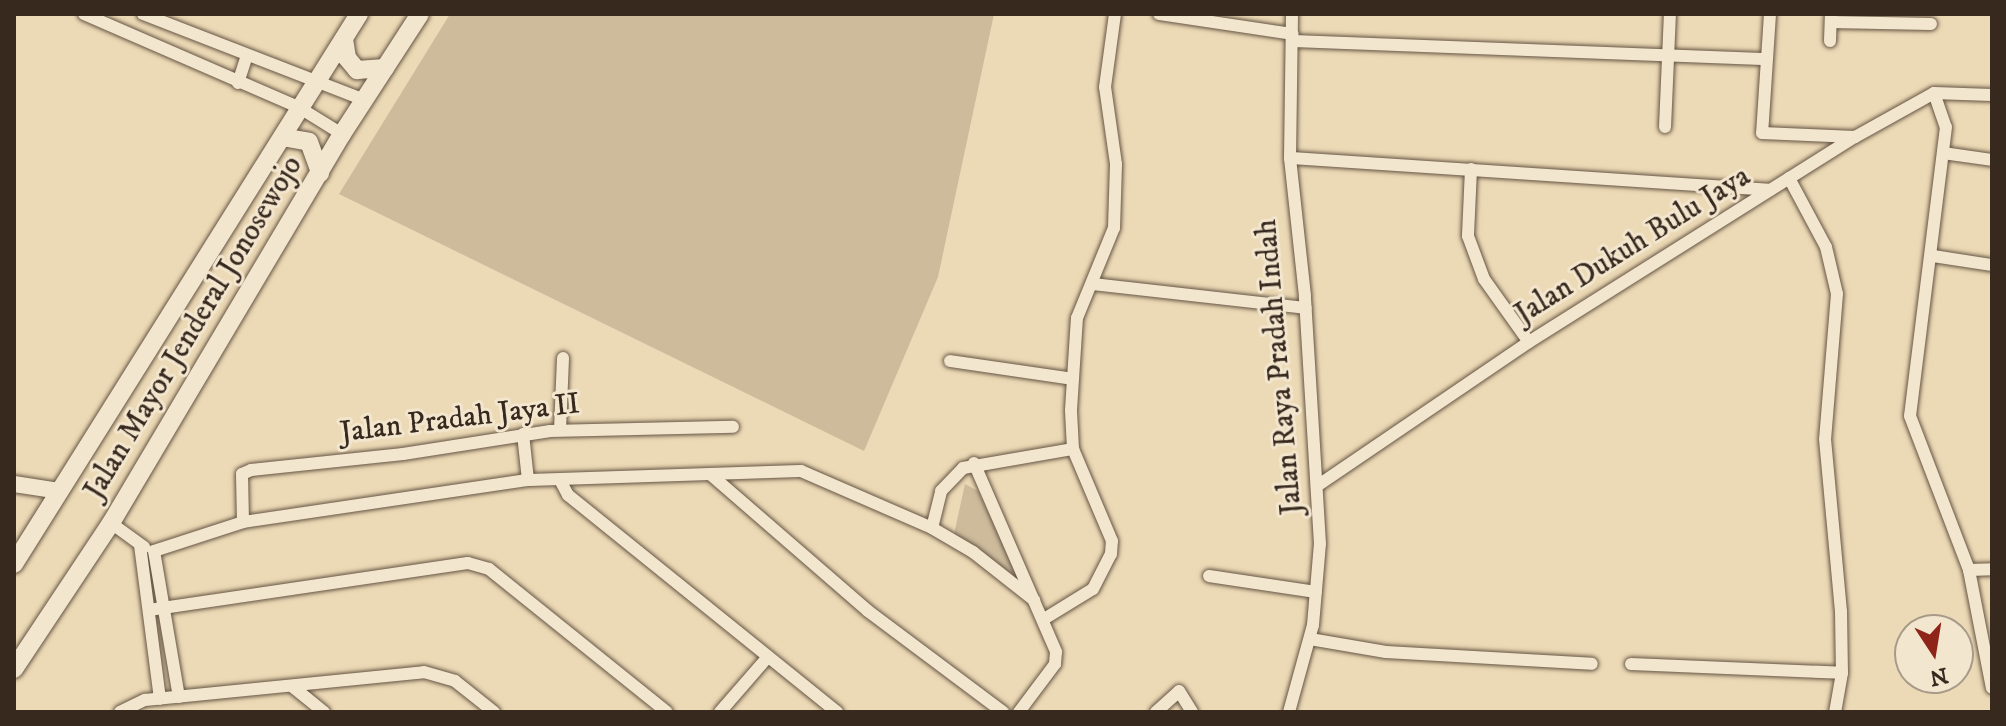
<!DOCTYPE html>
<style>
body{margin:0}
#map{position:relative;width:2006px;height:726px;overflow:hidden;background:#ecd9b5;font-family:"IM FELL DW Pica",serif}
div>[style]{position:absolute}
.green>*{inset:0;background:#cdbb9c}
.roads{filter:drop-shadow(0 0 2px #655544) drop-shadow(0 0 2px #655544)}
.minor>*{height:12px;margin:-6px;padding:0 6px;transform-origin:6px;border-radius:6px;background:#f3e6cf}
.tertiary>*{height:16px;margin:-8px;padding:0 8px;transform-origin:8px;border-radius:8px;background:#f3e6cf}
.secondary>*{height:18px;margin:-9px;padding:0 9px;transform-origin:9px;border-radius:9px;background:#f3e6cf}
span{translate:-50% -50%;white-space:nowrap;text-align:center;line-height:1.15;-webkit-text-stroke:6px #f3e6cf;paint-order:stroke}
.street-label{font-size:30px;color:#38291f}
.frame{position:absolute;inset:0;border:16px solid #38291f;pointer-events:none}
.north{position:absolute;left:1894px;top:614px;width:80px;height:80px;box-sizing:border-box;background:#f3e6cf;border:2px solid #a89a89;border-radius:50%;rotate:168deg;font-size:22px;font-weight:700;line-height:32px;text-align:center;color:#38291f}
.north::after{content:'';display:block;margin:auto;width:28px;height:36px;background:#8f2418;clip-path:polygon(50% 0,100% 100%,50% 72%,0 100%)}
</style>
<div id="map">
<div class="green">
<i style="clip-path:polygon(450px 14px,994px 14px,938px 277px,864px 451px,339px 194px)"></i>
<i style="clip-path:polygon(965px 484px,978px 491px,1019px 579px,954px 534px)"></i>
</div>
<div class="roads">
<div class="minor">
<i style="left:84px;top:14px;width:236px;rotate:23.5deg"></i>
<i style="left:300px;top:108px;width:49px;rotate:31.8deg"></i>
<i style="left:143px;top:14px;width:238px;rotate:21.2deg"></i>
<i style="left:1159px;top:14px;width:135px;rotate:8.5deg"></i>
<i style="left:1770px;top:14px;width:119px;rotate:93.8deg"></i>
<i style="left:1762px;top:133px;width:93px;rotate:2.5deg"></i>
<i style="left:1831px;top:22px;width:100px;rotate:1.1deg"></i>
<i style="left:1293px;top:41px;width:470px;rotate:2.2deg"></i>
<i style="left:1830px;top:41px;width:25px;rotate:-88deg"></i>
<i style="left:238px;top:83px;width:29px;rotate:-72deg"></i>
<i style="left:1934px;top:93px;width:36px;rotate:71deg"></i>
<i style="left:1946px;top:127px;width:291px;rotate:97.1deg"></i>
<i style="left:1910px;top:416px;width:165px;rotate:69deg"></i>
<i style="left:1969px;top:570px;width:120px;rotate:79deg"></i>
<i style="left:1665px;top:127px;width:113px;rotate:-87.5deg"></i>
<i style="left:1943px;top:153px;width:49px;rotate:8.1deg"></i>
<i style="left:1290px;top:158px;width:481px;rotate:3.8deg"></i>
<i style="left:1471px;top:169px;width:67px;rotate:92.6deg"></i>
<i style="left:1468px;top:236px;width:46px;rotate:69.6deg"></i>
<i style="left:1484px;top:279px;width:77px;rotate:54.5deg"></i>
<i style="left:1789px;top:178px;width:78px;rotate:61.8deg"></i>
<i style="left:1826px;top:247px;width:48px;rotate:76.8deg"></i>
<i style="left:1837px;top:294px;width:145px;rotate:94.7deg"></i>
<i style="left:1825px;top:439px;width:173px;rotate:84.7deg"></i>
<i style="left:1841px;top:611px;width:62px;rotate:89.1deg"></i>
<i style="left:1842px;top:673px;width:40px;rotate:100deg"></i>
<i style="left:1933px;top:256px;width:60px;rotate:8.7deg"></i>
<i style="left:1092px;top:284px;width:215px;rotate:6.4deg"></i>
<i style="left:950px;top:361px;width:124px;rotate:8.3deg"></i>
<i style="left:560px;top:430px;width:72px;rotate:-87.6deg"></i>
<i style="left:523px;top:434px;width:46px;rotate:83.8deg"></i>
<i style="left:974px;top:463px;width:206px;rotate:66.5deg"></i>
<i style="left:1056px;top:652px;width:12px;rotate:95deg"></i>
<i style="left:1055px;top:664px;width:60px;rotate:126.9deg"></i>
<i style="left:710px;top:474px;width:209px;rotate:40.9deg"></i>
<i style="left:868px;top:611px;width:169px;rotate:36.8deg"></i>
<i style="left:560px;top:480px;width:17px;rotate:62deg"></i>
<i style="left:568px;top:495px;width:346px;rotate:38.9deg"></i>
<i style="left:1317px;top:486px;width:256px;rotate:-34.2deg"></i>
<i style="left:1529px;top:342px;width:385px;rotate:-32.2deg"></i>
<i style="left:1855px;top:137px;width:90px;rotate:-29.1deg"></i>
<i style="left:1934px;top:93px;width:58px;rotate:2deg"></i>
<i style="left:243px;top:522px;width:48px;rotate:-91.2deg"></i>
<i style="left:242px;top:474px;width:10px;rotate:-24deg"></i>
<i style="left:251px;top:470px;width:153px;rotate:-6deg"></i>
<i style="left:403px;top:454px;width:149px;rotate:-8.9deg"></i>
<i style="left:550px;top:431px;width:183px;rotate:-1.3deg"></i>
<i style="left:111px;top:523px;width:41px;rotate:36deg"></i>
<i style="left:932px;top:528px;width:38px;rotate:-76deg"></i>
<i style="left:941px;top:491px;width:32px;rotate:-46deg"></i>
<i style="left:963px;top:468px;width:112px;rotate:-9.8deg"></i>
<i style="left:140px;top:545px;width:155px;rotate:82.6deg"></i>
<i style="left:154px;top:551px;width:94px;rotate:-18deg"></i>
<i style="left:243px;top:522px;width:288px;rotate:-8.4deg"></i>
<i style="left:528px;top:480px;width:273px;rotate:-1.9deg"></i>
<i style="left:801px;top:471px;width:143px;rotate:23.5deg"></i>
<i style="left:932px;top:528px;width:48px;rotate:30.3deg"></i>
<i style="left:973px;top:552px;width:78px;rotate:38.2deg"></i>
<i style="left:154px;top:551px;width:148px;rotate:80.3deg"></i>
<i style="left:1969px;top:570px;width:23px;rotate:-2deg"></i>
<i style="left:1209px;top:576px;width:108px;rotate:8.5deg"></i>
<i style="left:149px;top:610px;width:322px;rotate:-8.4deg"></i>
<i style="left:468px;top:563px;width:22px;rotate:16deg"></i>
<i style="left:489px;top:569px;width:228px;rotate:38.8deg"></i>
<i style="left:1044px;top:619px;width:57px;rotate:-31.5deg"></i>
<i style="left:1093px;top:589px;width:39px;rotate:-63deg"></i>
<i style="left:1111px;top:554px;width:13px;rotate:-86deg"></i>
<i style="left:1112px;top:541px;width:100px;rotate:-113deg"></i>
<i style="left:1073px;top:449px;width:39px;rotate:-93deg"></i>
<i style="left:1071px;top:410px;width:92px;rotate:-86.3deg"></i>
<i style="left:1077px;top:318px;width:97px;rotate:-67.7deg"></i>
<i style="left:1114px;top:228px;width:64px;rotate:-88.2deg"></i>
<i style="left:1116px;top:164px;width:78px;rotate:-98.1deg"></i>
<i style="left:1105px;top:87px;width:74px;rotate:-82.2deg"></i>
<i style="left:1310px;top:639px;width:77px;rotate:9.7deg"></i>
<i style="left:1386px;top:652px;width:206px;rotate:3.3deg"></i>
<i style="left:1631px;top:664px;width:211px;rotate:2.4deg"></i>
<i style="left:293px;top:687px;width:40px;rotate:39deg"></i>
<i style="left:120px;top:712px;width:28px;rotate:-26deg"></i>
<i style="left:145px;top:700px;width:280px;rotate:-5.7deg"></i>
<i style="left:424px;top:672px;width:32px;rotate:16deg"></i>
<i style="left:455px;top:681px;width:50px;rotate:38.5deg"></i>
<i style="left:720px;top:712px;width:72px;rotate:-49deg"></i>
<i style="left:1156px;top:712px;width:31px;rotate:-42deg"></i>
<i style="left:1179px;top:691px;width:25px;rotate:58deg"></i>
<i style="left:1289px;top:712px;width:90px;rotate:-74.6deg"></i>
<i style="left:1313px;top:625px;width:81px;rotate:-85.1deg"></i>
<i style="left:1320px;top:544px;width:248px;rotate:-93.5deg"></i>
<i style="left:1305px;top:296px;width:139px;rotate:-96.2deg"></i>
<i style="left:1290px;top:158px;width:144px;rotate:-89.2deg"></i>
</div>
<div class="tertiary">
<i style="left:14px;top:484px;width:47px;rotate:8.7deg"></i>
</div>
<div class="secondary">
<i style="left:344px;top:39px;width:19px;rotate:81deg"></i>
<i style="left:347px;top:58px;width:16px;rotate:50deg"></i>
<i style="left:357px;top:70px;width:28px;rotate:-4deg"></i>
<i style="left:282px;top:137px;width:27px;rotate:10deg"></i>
<i style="left:309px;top:142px;width:33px;rotate:70deg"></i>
<i style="left:14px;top:564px;width:649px;rotate:-57.9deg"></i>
<i style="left:14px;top:669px;width:175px;rotate:-56.4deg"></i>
<i style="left:111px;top:523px;width:452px;rotate:-59.3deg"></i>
<i style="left:342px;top:134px;width:143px;rotate:-57deg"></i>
</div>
</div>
<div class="street-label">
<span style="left:1633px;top:246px;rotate:-32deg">Jalan Dukuh Bulu Jaya</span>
<span style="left:194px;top:328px;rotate:-59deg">Jalan Mayor Jenderal Jonosewojo</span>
<span style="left:1280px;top:367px;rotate:-95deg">Jalan Raya Pradah Indah</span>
<span style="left:460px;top:419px;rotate:-7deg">Jalan Pradah Jaya II</span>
</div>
<div class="frame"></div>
<div class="north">N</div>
</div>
